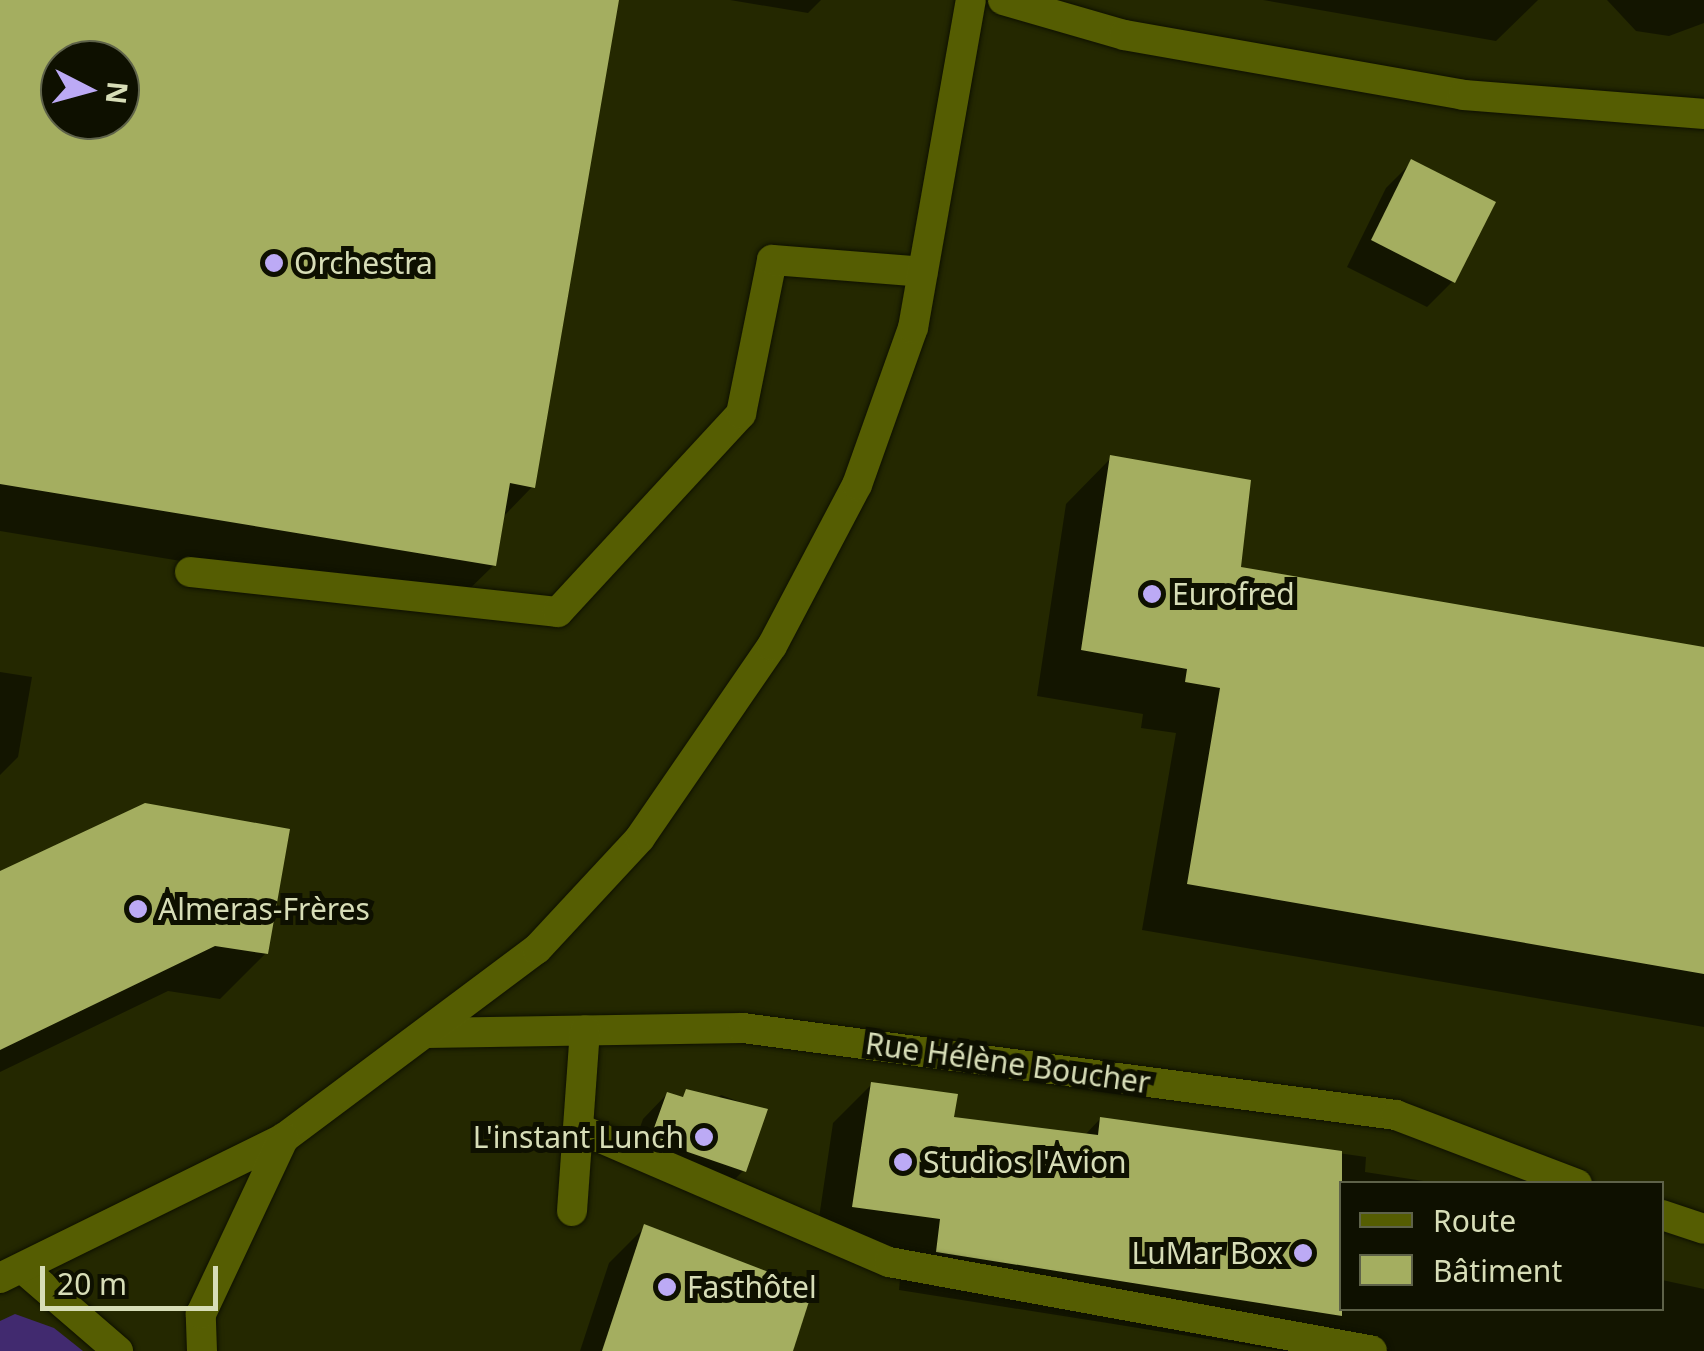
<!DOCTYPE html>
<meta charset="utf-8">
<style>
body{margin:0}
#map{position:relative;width:1704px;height:1351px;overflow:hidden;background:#242800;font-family:"Noto Sans",sans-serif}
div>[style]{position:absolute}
.green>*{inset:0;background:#412a6f}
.shadow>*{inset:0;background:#0007}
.building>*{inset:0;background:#a4ae60}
.roads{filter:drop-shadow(0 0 2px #0e1000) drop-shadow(0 0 2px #0e1000)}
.minor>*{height:30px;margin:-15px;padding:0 15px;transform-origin:15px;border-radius:15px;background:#555d02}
.dots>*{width:28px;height:28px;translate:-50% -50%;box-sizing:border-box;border:5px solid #0e1000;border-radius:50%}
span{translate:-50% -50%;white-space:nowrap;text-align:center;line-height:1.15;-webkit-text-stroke:10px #0e1000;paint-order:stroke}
.poi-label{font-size:30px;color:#d7ddb7}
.left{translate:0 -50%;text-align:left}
.right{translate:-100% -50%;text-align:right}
.street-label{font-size:30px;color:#d7ddb7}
.legend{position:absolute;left:1339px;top:1181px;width:325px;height:130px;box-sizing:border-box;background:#0e1000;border:2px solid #5e6249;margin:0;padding:12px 18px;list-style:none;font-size:30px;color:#d7ddb7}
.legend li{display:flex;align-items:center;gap:20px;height:50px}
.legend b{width:50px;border:2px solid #5e6249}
.north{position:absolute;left:40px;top:40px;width:100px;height:100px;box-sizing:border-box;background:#0e1000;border:2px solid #5e6249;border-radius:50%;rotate:96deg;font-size:28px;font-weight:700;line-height:40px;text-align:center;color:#d7ddb7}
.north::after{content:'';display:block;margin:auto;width:35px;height:45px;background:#bcaaf5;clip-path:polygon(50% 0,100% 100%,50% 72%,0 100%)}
.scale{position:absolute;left:40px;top:1266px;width:178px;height:45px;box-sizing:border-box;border:5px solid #d7ddb7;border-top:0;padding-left:12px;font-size:30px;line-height:35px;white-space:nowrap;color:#d7ddb7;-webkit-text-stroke:8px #0e1000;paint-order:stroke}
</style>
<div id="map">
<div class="green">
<i style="clip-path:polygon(15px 1314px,54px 1328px,83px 1351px,0 1351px,0 1321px)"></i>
</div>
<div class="shadow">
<i style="clip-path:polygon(evenodd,0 0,617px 0,533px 486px,502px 518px,494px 565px,452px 606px,0 531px,0 0,60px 60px,120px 60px,120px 120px,60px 120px,60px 60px)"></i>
<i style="clip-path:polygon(730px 0,821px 0,808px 13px)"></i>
<i style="clip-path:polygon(1263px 0,1538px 0,1496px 41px)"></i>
<i style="clip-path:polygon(1607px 0,1704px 0,1704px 23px,1669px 36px,1636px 31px)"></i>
<i style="clip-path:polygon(1412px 162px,1453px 281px,1427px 307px,1347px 267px,1386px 188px)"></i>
<i style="clip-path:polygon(1111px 458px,1238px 570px,1704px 650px,1704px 1027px,1142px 930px,1176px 733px,1141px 728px,1143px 714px,1037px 696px,1066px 504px)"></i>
<i style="clip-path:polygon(0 672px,32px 677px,18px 757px,0 775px)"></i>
<i style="clip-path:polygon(0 875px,266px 953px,220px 999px,168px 991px,0 1072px)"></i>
<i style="clip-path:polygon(871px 1085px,951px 1120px,1084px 1136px,1100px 1119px,1366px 1157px,1365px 1172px,1443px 1184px,1342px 1184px,1342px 1308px,1662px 1308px,1662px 1280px,1704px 1289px,1704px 1351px,1283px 1351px,899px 1290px,902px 1258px,815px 1245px,833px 1123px)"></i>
<i style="clip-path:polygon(667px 1094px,714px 1102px,721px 1095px,765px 1111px,744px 1170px,719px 1195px,627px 1164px,643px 1119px)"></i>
<i style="clip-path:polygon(645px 1227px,790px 1351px,580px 1351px,609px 1263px)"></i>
</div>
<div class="building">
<i style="clip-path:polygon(evenodd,0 0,619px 0,535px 488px,510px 483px,496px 566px,0 484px,0 0,60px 60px,120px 60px,120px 120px,60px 120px,60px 60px)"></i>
<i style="clip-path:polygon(1411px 159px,1496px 202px,1455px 283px,1371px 240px)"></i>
<i style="clip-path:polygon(1110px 455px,1251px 480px,1241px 567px,1704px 647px,1704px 974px,1187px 884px,1220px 688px,1185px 682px,1187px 669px,1081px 650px)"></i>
<i style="clip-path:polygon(145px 803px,290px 829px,268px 954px,215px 946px,0 1050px,0 871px)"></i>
<i style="clip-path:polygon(871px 1082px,958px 1094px,954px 1117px,1098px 1135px,1100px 1117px,1342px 1151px,1342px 1316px,936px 1252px,940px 1219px,852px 1207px)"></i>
<i style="clip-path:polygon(686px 1089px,768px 1109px,746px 1172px,650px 1139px,667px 1092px,683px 1097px)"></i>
<i style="clip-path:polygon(644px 1224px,813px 1289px,793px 1351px,602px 1351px)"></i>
</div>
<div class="roads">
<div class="minor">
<i style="left:1003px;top:0;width:126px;rotate:16.1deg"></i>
<i style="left:1124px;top:35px;width:344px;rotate:10deg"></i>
<i style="left:1463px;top:95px;width:242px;rotate:4.5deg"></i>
<i style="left:190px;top:572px;width:370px;rotate:6.2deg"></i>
<i style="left:558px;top:612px;width:270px;rotate:-47.3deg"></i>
<i style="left:741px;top:414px;width:157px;rotate:-78.6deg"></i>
<i style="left:772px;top:260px;width:151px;rotate:4.5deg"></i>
<i style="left:426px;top:1033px;width:317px;rotate:-0.9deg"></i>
<i style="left:743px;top:1028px;width:659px;rotate:7.59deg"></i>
<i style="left:1396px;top:1115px;width:194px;rotate:20.9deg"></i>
<i style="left:582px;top:1130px;width:334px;rotate:23.3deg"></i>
<i style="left:889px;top:1262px;width:491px;rotate:10.4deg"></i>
<i style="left:572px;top:1211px;width:181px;rotate:-85.9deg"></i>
<i style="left:1662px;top:1215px;width:44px;rotate:18.4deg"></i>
<i style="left:22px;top:1268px;width:127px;rotate:40.8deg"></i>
<i style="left:0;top:1278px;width:317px;rotate:-26.2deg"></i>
<i style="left:284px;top:1138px;width:316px;rotate:-36.8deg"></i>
<i style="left:537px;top:949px;width:151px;rotate:-47.1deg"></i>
<i style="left:640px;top:838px;width:233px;rotate:-55.5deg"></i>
<i style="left:772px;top:646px;width:182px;rotate:-62.2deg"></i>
<i style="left:857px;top:485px;width:167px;rotate:-70.4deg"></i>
<i style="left:913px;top:328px;width:333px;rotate:-80deg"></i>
<i style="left:202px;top:1351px;width:37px;rotate:-92deg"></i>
<i style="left:201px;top:1314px;width:195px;rotate:-64.8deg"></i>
</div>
</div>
<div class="dots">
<i style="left:274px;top:263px;background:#bcaaf5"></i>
<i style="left:1152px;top:594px;background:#bcaaf5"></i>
<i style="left:138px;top:909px;background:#bcaaf5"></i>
<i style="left:704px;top:1137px;background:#bcaaf5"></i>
<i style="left:903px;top:1162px;background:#bcaaf5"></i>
<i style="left:1303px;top:1253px;background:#bcaaf5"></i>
<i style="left:667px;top:1287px;background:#bcaaf5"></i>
</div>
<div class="poi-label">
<span class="left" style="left:294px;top:263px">Orchestra</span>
<span class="left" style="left:1172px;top:594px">Eurofred</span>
<span class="left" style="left:158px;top:909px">Almeras-Frères</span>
<span class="right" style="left:684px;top:1137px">L'instant Lunch</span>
<span class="left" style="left:923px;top:1162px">Studios l'Avion</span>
<span class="right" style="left:1283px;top:1253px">LuMar Box</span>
<span class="left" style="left:687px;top:1287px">Fasthôtel</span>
</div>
<div class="street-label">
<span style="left:1008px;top:1063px;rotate:8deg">Rue Hélène Boucher</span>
</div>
<ul class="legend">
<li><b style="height:12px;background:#555d02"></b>Route</li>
<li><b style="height:28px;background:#a4ae60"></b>Bâtiment</li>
</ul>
<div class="north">N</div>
<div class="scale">20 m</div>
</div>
